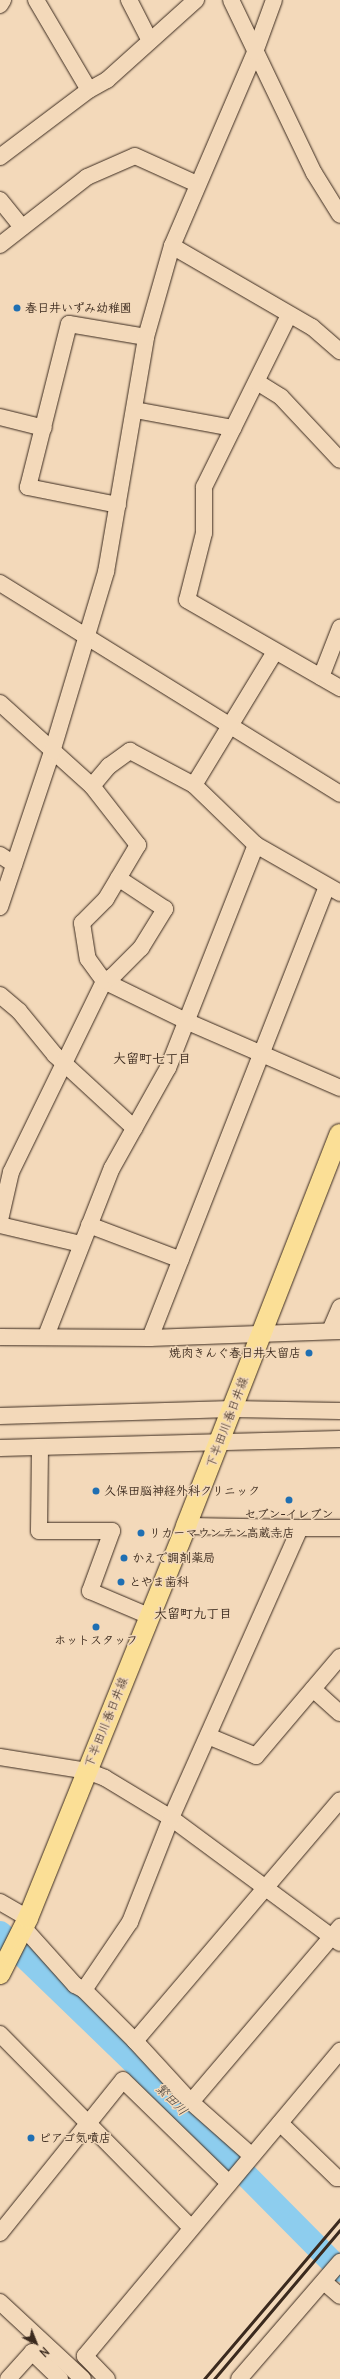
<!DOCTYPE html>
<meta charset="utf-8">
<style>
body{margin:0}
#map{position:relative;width:340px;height:2379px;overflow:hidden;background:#f3d9ba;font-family:Delius,"Klee One",sans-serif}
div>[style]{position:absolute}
.river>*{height:24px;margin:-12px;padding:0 12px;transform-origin:12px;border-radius:12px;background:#8dcdee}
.roads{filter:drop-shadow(0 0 1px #3b2a1e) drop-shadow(0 0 1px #3b2a1e)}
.minor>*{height:16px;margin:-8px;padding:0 8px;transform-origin:8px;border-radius:8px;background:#f3d9ba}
.major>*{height:20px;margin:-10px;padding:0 10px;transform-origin:10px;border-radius:10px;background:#fbdf96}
.rail>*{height:3px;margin:-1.5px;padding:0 1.5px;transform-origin:1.5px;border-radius:1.5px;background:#3b2a1e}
.dots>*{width:11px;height:11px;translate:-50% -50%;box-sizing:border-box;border:2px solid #f3d9ba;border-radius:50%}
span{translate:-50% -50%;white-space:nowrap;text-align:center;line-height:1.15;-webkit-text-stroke:3px #f3d9ba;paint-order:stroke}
.poi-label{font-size:12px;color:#3b2a1e;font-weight:700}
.left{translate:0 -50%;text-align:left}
.right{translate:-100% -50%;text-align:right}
.street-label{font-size:12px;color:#3b2a1e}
.neighbourhood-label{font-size:13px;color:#3b2a1e;font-weight:700}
.water-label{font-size:13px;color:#47423d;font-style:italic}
.north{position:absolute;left:16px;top:2323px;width:40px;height:40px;-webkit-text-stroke:3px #f3d9ba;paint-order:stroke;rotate:137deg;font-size:11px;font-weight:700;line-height:16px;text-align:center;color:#3b2a1e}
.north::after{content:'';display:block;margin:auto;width:14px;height:18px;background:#3b2a1e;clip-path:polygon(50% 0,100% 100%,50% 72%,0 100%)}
</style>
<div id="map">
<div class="river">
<i style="left:0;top:1933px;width:194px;rotate:44deg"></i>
<i style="left:140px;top:2068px;width:284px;rotate:45.3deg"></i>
</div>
<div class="roads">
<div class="minor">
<i style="left:36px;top:0;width:104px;rotate:59.5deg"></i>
<i style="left:129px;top:0;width:46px;rotate:62.9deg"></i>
<i style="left:231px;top:0;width:192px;rotate:64.4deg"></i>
<i style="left:314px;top:173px;width:49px;rotate:58.2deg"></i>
<i style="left:0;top:5px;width:6px;rotate:-59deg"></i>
<i style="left:0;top:157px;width:111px;rotate:-37deg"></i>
<i style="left:89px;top:90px;width:21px;rotate:-29deg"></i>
<i style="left:107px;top:80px;width:120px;rotate:-42deg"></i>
<i style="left:0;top:200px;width:35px;rotate:51deg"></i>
<i style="left:0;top:245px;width:110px;rotate:-38deg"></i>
<i style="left:87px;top:177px;width:52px;rotate:-23.6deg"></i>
<i style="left:135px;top:156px;width:68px;rotate:24.3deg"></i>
<i style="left:172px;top:246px;width:162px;rotate:30.1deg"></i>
<i style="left:312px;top:327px;width:37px;rotate:41deg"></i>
<i style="left:289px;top:315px;width:192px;rotate:116.3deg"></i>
<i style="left:204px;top:487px;width:46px;rotate:90deg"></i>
<i style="left:204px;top:533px;width:69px;rotate:104.2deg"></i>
<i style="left:187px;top:600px;width:177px;rotate:29.9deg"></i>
<i style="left:257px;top:382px;width:28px;rotate:32deg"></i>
<i style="left:281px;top:397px;width:86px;rotate:46.9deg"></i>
<i style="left:135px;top:410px;width:100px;rotate:10.4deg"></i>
<i style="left:0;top:417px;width:45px;rotate:14deg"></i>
<i style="left:118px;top:505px;width:92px;rotate:-168.7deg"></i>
<i style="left:28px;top:487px;width:168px;rotate:-75.9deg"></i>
<i style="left:69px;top:324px;width:78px;rotate:9.6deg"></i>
<i style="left:0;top:583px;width:400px;rotate:31.8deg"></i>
<i style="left:321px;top:677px;width:53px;rotate:-68.8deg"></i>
<i style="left:0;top:703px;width:124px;rotate:42.1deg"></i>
<i style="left:92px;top:786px;width:75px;rotate:52.1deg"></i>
<i style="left:138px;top:845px;width:63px;rotate:120.7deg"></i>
<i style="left:106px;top:899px;width:34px;rotate:135deg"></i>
<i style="left:82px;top:923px;width:36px;rotate:81deg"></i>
<i style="left:88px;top:959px;width:27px;rotate:54deg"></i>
<i style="left:104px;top:981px;width:91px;rotate:26deg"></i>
<i style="left:186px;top:1021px;width:168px;rotate:23.5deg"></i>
<i style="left:194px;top:785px;width:156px;rotate:-58.7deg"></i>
<i style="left:92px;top:786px;width:26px;rotate:-50deg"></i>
<i style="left:109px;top:766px;width:26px;rotate:-36deg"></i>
<i style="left:130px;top:751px;width:72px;rotate:28deg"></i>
<i style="left:194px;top:785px;width:86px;rotate:44.1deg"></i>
<i style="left:256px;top:845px;width:97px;rotate:29.7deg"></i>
<i style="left:0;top:855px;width:17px;rotate:33deg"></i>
<i style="left:0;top:907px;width:163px;rotate:-71.5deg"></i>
<i style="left:52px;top:752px;width:188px;rotate:-73.3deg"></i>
<i style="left:106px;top:572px;width:238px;rotate:-80.3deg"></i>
<i style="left:146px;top:337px;width:95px;rotate:-74.1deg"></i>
<i style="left:172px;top:246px;width:211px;rotate:-66.8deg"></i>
<i style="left:255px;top:52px;width:55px;rotate:-69.9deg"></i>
<i style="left:0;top:995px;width:25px;rotate:40deg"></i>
<i style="left:19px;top:1011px;width:57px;rotate:50.7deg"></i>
<i style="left:55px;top:1055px;width:108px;rotate:42.7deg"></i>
<i style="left:0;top:1220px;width:49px;rotate:-77.1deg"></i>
<i style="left:11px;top:1172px;width:212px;rotate:-64deg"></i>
<i style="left:104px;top:981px;width:10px;rotate:-29deg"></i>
<i style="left:113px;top:976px;width:40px;rotate:-45deg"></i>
<i style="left:141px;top:948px;width:46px;rotate:-58.4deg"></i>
<i style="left:165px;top:909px;width:56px;rotate:-146.6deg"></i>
<i style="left:0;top:1225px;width:83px;rotate:13.2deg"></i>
<i style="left:89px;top:1225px;width:98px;rotate:20.8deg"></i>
<i style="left:330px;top:1331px;width:26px;rotate:-67deg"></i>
<i style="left:46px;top:1336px;width:180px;rotate:-68.6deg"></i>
<i style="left:112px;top:1168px;width:115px;rotate:-60.8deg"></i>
<i style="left:168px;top:1068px;width:240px;rotate:-68.5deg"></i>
<i style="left:0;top:1337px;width:150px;rotate:0.4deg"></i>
<i style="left:150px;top:1338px;width:190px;rotate:-2.1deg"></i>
<i style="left:150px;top:1338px;width:485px;rotate:-68.6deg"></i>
<i style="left:0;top:1416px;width:232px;rotate:-1.7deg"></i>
<i style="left:232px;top:1409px;width:108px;rotate:1.1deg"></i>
<i style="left:0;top:1448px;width:340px;rotate:-1.5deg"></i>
<i style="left:40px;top:1448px;width:83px;rotate:90.7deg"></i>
<i style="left:39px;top:1531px;width:73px"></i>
<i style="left:112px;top:1531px;width:64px;rotate:110.1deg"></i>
<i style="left:90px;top:1591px;width:64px;rotate:23deg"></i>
<i style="left:186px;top:1526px;width:114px;rotate:1deg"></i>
<i style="left:313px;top:1689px;width:36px;rotate:42deg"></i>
<i style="left:208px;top:1736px;width:52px;rotate:22.6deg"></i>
<i style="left:256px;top:1756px;width:130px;rotate:-49.7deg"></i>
<i style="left:0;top:1757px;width:88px;rotate:9.1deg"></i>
<i style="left:87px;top:1771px;width:19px;rotate:21deg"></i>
<i style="left:105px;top:1778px;width:77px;rotate:31.2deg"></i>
<i style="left:171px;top:1818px;width:210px;rotate:36.5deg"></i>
<i style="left:0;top:1902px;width:32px;rotate:30deg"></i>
<i style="left:23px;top:1927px;width:78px;rotate:48.1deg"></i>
<i style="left:75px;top:1985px;width:10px;rotate:29deg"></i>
<i style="left:84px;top:1990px;width:72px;rotate:45deg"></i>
<i style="left:135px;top:2041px;width:83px;rotate:47.4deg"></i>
<i style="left:191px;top:2102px;width:81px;rotate:41.5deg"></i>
<i style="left:84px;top:1990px;width:82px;rotate:-55.9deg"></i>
<i style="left:130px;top:1922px;width:112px;rotate:-68.5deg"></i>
<i style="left:171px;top:1818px;width:317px;rotate:-66deg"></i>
<i style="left:300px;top:1528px;width:40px"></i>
<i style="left:0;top:2034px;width:272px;rotate:45.4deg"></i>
<i style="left:135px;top:2041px;width:316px;rotate:-49.6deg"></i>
<i style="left:191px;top:2102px;width:230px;rotate:-49.6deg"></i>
<i style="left:280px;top:2123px;width:79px;rotate:44deg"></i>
<i style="left:337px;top:2178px;width:3px"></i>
<i style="left:0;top:2233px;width:196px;rotate:-51.2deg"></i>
<i style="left:123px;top:2080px;width:148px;rotate:44.2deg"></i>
<i style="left:324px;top:2282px;width:21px;rotate:41deg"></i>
<i style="left:0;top:2302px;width:113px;rotate:42.9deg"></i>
<i style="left:8px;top:2379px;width:36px;rotate:-48deg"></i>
<i style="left:32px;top:2352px;width:39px;rotate:44deg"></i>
<i style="left:107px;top:2379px;width:32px;rotate:-134deg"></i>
<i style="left:85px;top:2356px;width:398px;rotate:-50.1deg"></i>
<i style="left:239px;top:2379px;width:155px;rotate:-49.2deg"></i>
</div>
<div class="major">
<i style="left:0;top:1974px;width:63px;rotate:-63.4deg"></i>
<i style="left:28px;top:1918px;width:423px;rotate:-68deg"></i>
<i style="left:186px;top:1526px;width:421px;rotate:-68.6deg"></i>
</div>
</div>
<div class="rail">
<i style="left:204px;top:2379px;width:210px;rotate:-49.6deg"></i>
<i style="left:214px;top:2379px;width:195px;rotate:-49.8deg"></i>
</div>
<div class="dots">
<i style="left:17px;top:308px;background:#1f6fb2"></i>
<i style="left:309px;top:1353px;background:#1f6fb2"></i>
<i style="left:96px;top:1491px;background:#1f6fb2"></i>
<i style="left:289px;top:1500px;background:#1f6fb2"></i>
<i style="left:141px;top:1533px;background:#1f6fb2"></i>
<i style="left:124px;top:1558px;background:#1f6fb2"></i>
<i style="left:121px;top:1582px;background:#1f6fb2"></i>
<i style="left:96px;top:1627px;background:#1f6fb2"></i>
<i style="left:31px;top:2138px;background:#1f6fb2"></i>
</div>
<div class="poi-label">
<span class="left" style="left:25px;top:308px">春日井いずみ幼稚園</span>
<span class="right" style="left:301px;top:1353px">焼肉きんぐ春日井大留店</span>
<span class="left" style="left:104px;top:1491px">久保田脳神経外科クリニック</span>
<span style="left:289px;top:1514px">セブン-イレブン</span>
<span class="left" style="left:149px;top:1533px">リカーマウンテン高蔵寺店</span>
<span class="left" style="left:132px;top:1558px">かえで調剤薬局</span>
<span class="left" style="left:129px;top:1582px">とやま歯科</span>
<span style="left:96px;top:1640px">ホットスタッフ</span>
<span class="left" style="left:39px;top:2138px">ピアゴ気噴店</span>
</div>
<div class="street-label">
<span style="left:227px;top:1422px;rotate:-69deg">下半田川春日井線</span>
<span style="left:106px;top:1722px;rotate:-68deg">下半田川春日井線</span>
</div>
<div class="neighbourhood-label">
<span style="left:152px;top:1059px">大留町七丁目</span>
<span style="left:193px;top:1614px">大留町九丁目</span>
</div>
<div class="water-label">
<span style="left:171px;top:2100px;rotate:45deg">繁田川</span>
</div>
<div class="north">N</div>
</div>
